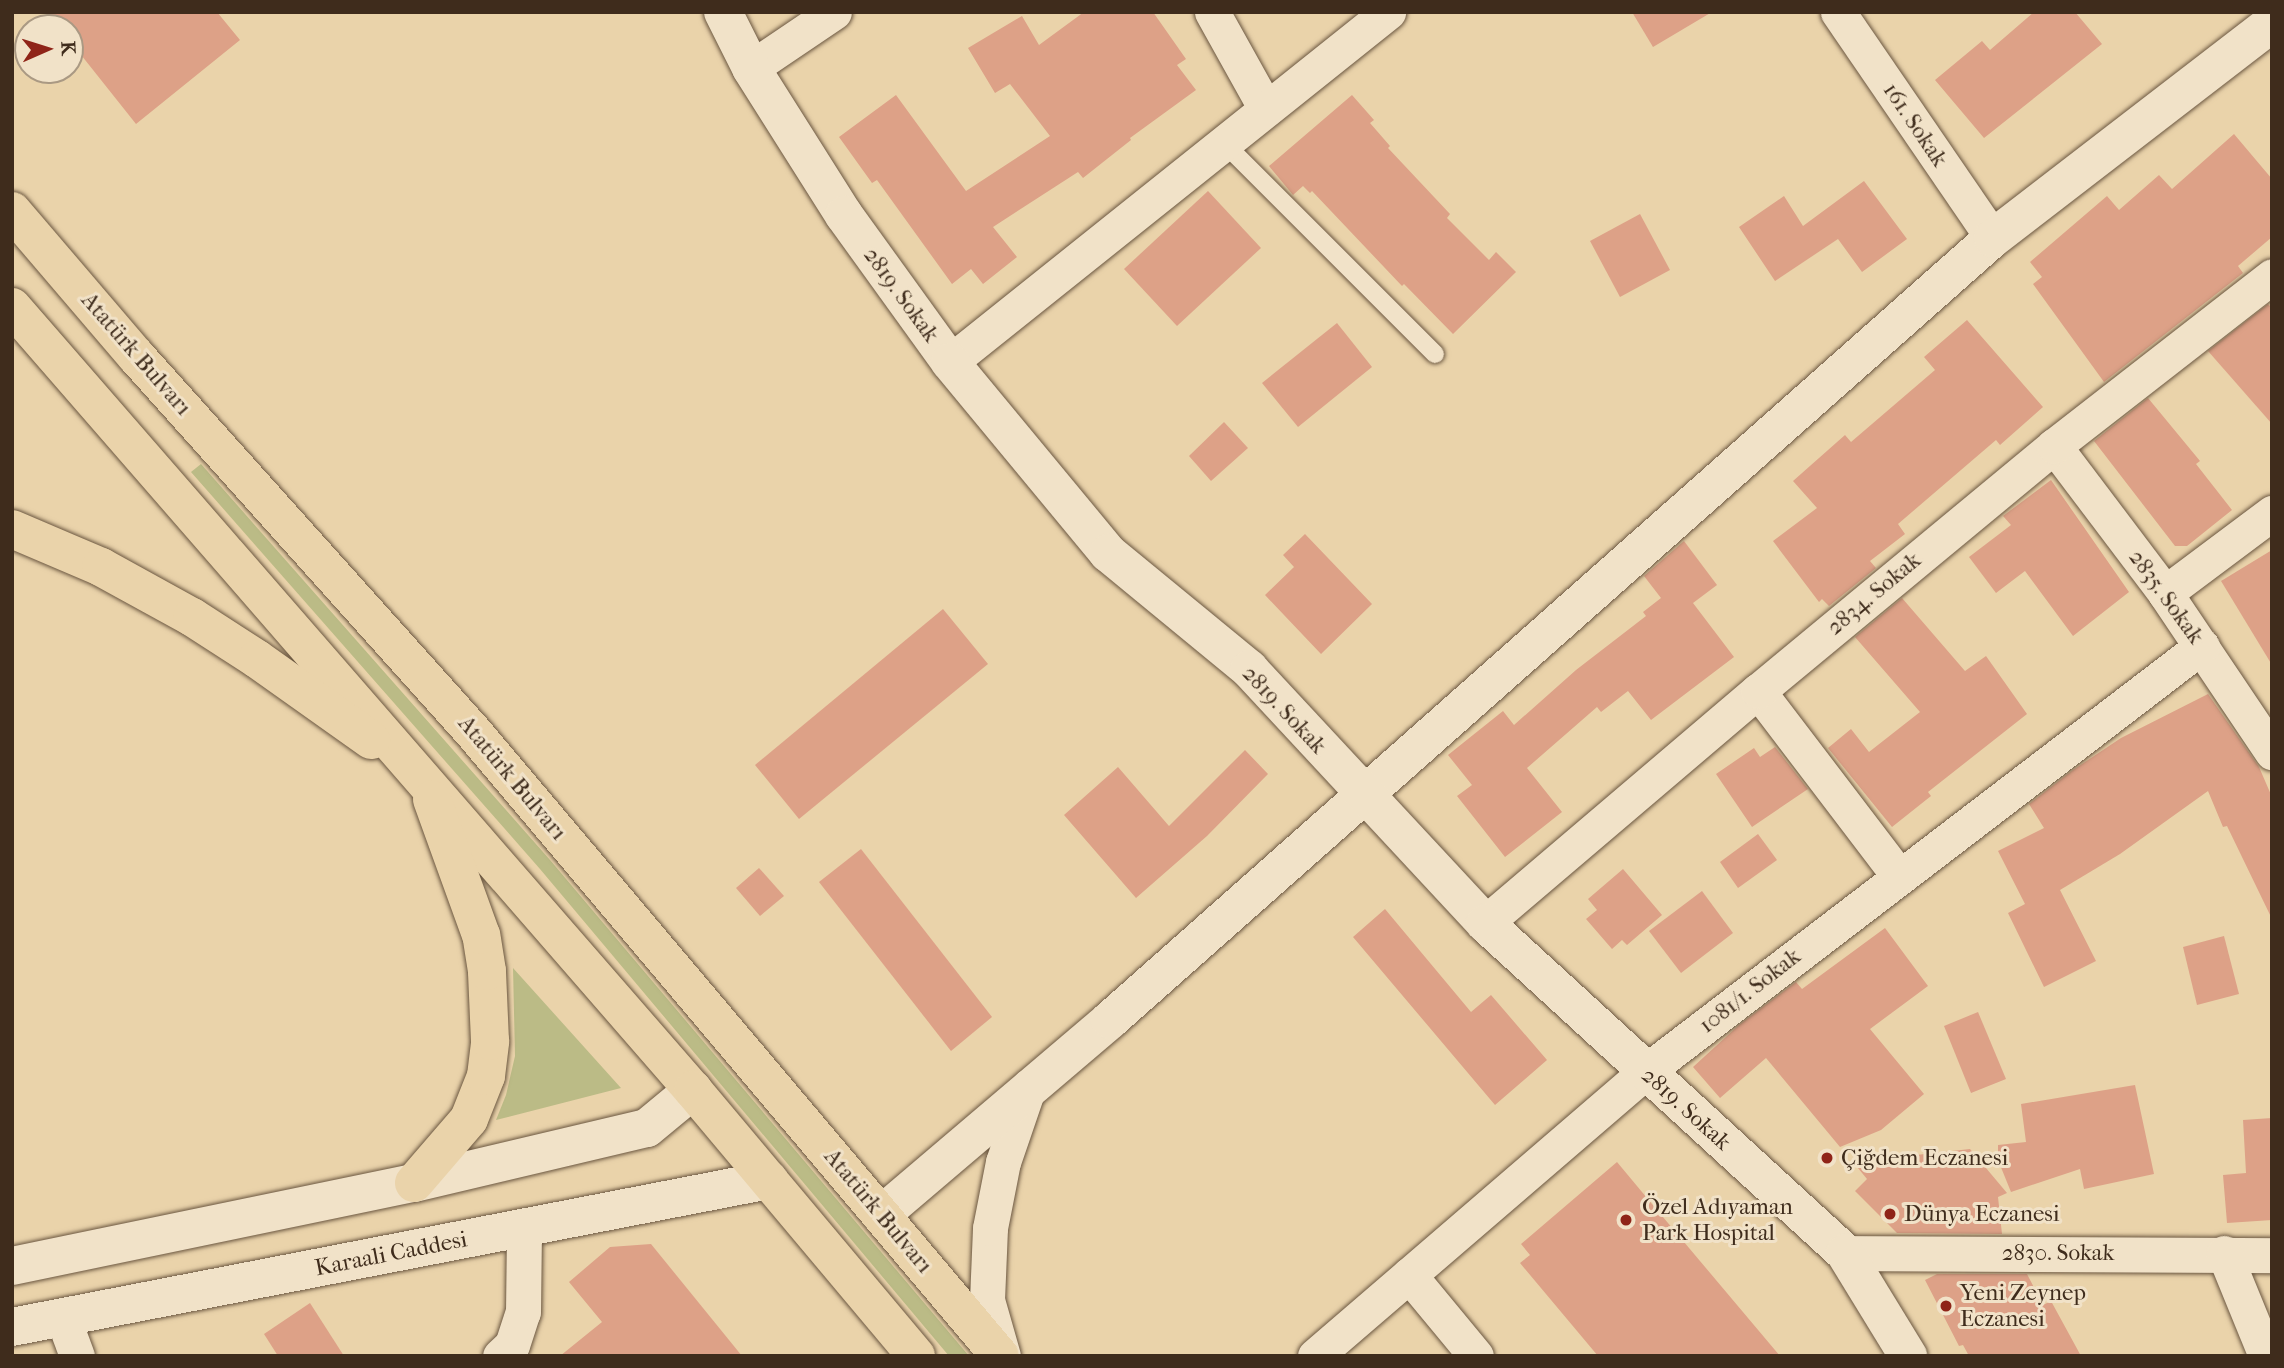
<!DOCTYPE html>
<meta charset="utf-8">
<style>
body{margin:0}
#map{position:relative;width:2284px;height:1368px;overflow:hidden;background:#ead3aa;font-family:"IM FELL French Canon",serif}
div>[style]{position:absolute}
.green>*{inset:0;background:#bbbb86}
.building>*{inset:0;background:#dda187}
.roads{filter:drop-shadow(0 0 2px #6a5640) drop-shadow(0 0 2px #6a5640)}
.service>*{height:18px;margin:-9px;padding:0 9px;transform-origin:9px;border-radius:9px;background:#f1e2c8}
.minor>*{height:35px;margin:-17.5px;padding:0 17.5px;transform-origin:17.5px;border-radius:17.5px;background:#f1e2c8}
.tertiary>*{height:38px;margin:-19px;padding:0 19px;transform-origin:19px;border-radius:19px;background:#f1e2c8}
.secondary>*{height:38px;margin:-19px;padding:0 19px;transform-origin:19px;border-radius:19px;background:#f1e2c8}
.trunk>*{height:38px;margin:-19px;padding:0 19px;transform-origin:19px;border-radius:19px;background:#ead3aa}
.dots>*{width:19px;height:19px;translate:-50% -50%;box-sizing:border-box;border:4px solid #f1e2c8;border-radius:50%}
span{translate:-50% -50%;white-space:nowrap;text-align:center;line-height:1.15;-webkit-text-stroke:6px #f1e2c8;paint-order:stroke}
.street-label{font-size:23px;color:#3f2c1c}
.poi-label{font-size:23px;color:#3f2c1c}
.left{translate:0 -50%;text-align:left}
.frame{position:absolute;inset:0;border:14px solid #3f2c1c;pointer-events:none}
.north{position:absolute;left:14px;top:14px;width:70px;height:70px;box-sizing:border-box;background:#f1e2c8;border:2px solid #aa9983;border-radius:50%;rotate:87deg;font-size:19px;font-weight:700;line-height:28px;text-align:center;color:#3f2c1c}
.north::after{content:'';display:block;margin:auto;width:24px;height:32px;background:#8f2418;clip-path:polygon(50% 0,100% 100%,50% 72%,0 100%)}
</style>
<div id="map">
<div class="green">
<i style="clip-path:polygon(201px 464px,550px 860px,969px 1356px,949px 1356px,540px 869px,191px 472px)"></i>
<i style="clip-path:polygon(513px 968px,621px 1088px,496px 1120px,506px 1095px,515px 1056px)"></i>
</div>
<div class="building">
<i style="clip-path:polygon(47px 12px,217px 12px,240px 40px,136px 124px,70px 41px,70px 28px,60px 28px)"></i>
<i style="clip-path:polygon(1084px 12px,1153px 12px,1186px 59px,1177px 65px,1196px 90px,1130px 138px,1131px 140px,1083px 178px,1078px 172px,993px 227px,1017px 257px,983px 284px,971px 269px,952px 284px,877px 180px,872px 183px,839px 137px,896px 95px,966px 191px,1050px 136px,1010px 84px,995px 93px,968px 48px,1022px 16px,1039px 45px)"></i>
<i style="clip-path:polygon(1632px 12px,1712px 12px,1653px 47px)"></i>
<i style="clip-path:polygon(2034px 12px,2075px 12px,2102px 44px,1984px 138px,1935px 80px,1982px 41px,1990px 50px)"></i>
<i style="clip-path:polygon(1352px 95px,1374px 120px,1370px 123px,1390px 146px,1388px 148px,1450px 214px,1447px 218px,1489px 260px,1496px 252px,1516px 272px,1453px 334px,1404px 284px,1402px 286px,1312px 191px,1310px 193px,1303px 186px,1293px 195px,1269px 166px)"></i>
<i style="clip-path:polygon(2234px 134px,2272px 179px,2272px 237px,2238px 266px,2243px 273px,2104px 382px,2033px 284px,2042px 277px,2030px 262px,2107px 196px,2119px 210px,2159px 175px,2172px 189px)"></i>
<i style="clip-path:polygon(1864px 181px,1907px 239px,1862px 272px,1838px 239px,1775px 281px,1739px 227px,1784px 196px,1803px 226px)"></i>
<i style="clip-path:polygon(1208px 191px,1261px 248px,1177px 326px,1124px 269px)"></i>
<i style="clip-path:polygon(1640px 214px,1670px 270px,1620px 297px,1590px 241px)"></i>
<i style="clip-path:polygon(2268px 304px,2272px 308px,2272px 424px,2208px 351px)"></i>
<i style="clip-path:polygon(1967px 320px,2043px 407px,2000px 445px,1996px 440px,1898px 524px,1905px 534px,1870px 561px,1876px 568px,1829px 606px,1822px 599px,1819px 602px,1773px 541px,1817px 508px,1793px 481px,1845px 435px,1851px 442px,1935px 370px,1924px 357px)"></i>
<i style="clip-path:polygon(1337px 323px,1372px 367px,1298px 427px,1262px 383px)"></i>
<i style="clip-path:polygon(2148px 398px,2200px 461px,2196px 464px,2232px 510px,2187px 546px,2175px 546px,2094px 441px)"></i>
<i style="clip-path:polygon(1224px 422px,1248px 448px,1211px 481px,1189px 456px)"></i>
<i style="clip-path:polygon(2051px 480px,2129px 592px,2073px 636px,2025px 571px,1996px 593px,1969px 557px,2011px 525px,2003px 516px)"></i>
<i style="clip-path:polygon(1305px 534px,1372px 604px,1321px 654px,1265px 595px,1294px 567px,1283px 555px)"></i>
<i style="clip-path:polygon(1684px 541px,1717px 585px,1693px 603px,1734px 657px,1651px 720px,1628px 691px,1601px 712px,1597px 707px,1527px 768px,1562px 812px,1505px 857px,1457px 796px,1472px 785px,1448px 755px,1503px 711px,1514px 725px,1576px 670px,1646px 616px,1643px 612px,1661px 598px,1644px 576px)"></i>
<i style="clip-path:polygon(2272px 550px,2272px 665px,2221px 581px)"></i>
<i style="clip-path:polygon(1902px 598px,1965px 671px,1986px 656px,2027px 714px,1928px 792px,1931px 796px,1892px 827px,1828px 748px,1851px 729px,1869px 752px,1920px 712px,1855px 637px)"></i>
<i style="clip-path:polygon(943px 609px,988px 664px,799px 819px,755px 765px)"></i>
<i style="clip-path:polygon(2208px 694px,2259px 767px,2272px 797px,2272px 919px,2227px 826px,2223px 827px,2208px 791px,2120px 854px,2060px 890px,2096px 961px,2044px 987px,2008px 913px,2025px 904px,1998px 851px,2044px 828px,2029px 804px,2073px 770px,2121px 738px)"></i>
<i style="clip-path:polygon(1775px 747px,1808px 789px,1752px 827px,1716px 774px,1754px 748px,1760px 757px)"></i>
<i style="clip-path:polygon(1245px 750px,1268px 774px,1207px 836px,1136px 898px,1064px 815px,1118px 767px,1169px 826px)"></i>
<i style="clip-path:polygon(1758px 834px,1777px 860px,1738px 888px,1720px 862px)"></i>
<i style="clip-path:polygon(861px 849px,992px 1017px,951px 1051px,819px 882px)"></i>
<i style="clip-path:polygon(759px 868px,784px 896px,760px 916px,736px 888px)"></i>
<i style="clip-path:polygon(1623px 869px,1662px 915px,1627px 945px,1622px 940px,1612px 949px,1586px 919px,1597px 910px,1588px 899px)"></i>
<i style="clip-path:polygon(1702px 891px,1733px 933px,1681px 973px,1649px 931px)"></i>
<i style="clip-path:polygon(1385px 909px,1471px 1012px,1491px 995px,1547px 1060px,1495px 1105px,1353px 937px)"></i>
<i style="clip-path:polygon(1885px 928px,1928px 986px,1870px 1029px,1924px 1094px,1881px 1130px,1840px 1147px,1766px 1058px,1720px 1098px,1693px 1067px,1739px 1025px,1796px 982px,1802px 989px)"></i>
<i style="clip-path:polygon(2224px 936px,2239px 994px,2197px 1005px,2183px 947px)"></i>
<i style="clip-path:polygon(1978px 1012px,2006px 1079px,1971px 1093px,1944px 1026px)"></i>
<i style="clip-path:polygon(2135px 1085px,2154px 1174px,2084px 1189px,2080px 1169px,2011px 1192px,1998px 1160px,1998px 1145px,2026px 1142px,2021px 1104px)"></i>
<i style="clip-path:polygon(2272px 1118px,2272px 1220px,2227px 1223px,2223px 1175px,2246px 1173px,2243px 1120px)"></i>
<i style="clip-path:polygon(1970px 1149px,2007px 1193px,1998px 1197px,2002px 1234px,1897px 1233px,1855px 1191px,1867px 1179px,1853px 1162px)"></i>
<i style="clip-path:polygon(1617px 1162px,1652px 1204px,1780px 1356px,1598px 1356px,1520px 1263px,1530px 1255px,1521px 1244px)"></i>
<i style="clip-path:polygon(651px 1244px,742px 1356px,560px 1356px,602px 1322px,569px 1282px,610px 1247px)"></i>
<i style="clip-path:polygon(1937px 1274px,2027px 1274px,2043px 1305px,2051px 1301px,2081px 1356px,1969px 1356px,1963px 1345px,1959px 1346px,1925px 1280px)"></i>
<i style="clip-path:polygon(310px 1303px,344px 1356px,278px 1356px,264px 1334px)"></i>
</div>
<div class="roads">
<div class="service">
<i style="left:1225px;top:144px;width:297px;rotate:45deg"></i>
</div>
<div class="minor">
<i style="left:1212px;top:12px;width:111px;rotate:60.9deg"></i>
<i style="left:1838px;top:12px;width:274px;rotate:55.6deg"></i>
<i style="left:751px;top:68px;width:100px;rotate:-34deg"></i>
<i style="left:950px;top:362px;width:561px;rotate:-38.63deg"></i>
<i style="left:2054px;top:446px;width:184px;rotate:52.9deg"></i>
<i style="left:2165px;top:593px;width:192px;rotate:56.1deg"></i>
<i style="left:2165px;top:593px;width:134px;rotate:-36.8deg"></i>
<i style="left:1758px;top:691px;width:233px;rotate:52.7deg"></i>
<i style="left:1485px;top:923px;width:358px;rotate:-40.4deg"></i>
<i style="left:1758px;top:691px;width:384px;rotate:-39.6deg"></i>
<i style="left:2054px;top:446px;width:276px;rotate:-37.9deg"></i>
<i style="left:1845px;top:1253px;width:427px;rotate:0.3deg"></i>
<i style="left:2224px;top:1253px;width:111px;rotate:67.8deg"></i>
<i style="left:1409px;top:1275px;width:105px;rotate:50.4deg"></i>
<i style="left:63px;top:1318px;width:40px;rotate:69.8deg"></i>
<i style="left:500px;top:1356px;width:16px;rotate:-43deg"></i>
<i style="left:512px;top:1345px;width:35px;rotate:-72deg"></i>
<i style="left:523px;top:1312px;width:84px;rotate:-89.3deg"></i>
<i style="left:1003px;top:1356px;width:58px;rotate:-105.9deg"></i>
<i style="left:987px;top:1300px;width:72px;rotate:-87.6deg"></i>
<i style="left:990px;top:1228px;width:67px;rotate:-78.9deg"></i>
<i style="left:1003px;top:1162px;width:80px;rotate:-71.1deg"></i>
<i style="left:1315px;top:1356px;width:435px;rotate:-40.7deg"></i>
<i style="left:1645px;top:1072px;width:701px;rotate:-37.41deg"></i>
</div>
<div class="tertiary">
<i style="left:881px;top:1215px;width:301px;rotate:-40.4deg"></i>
<i style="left:1110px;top:1020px;width:1179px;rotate:-41.53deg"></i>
<i style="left:1993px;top:238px;width:352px;rotate:-37.6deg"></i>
</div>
<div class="secondary">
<i style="left:723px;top:12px;width:63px;rotate:63.4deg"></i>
<i style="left:751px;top:68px;width:174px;rotate:57.7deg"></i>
<i style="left:844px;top:215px;width:181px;rotate:54.2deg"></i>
<i style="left:950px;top:362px;width:248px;rotate:50.4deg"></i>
<i style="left:1108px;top:553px;width:183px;rotate:39.4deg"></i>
<i style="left:1249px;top:669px;width:347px;rotate:47.1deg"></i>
<i style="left:1485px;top:923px;width:488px;rotate:42.5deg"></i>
<i style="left:1845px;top:1253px;width:121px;rotate:58.5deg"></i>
<i style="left:12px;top:1266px;width:410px;rotate:-11.7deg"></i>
<i style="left:414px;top:1183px;width:239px;rotate:-13.3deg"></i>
<i style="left:647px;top:1128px;width:60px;rotate:-39.6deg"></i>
<i style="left:12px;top:1327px;width:771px;rotate:-10.99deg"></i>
</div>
<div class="trunk">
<i style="left:12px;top:211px;width:191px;rotate:49.5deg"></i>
<i style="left:136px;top:356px;width:506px;rotate:48.12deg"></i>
<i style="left:474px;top:733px;width:815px;rotate:49.83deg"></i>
<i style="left:12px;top:307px;width:1038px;rotate:48.99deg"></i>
<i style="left:693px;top:1090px;width:347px;rotate:50deg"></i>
<i style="left:12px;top:529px;width:97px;rotate:23.1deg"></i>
<i style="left:101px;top:567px;width:104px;rotate:28.8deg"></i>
<i style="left:192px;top:617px;width:77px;rotate:32.9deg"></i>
<i style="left:257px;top:659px;width:140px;rotate:35.4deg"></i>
<i style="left:414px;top:1183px;width:84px;rotate:-49.3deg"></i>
<i style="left:469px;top:1119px;width:46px;rotate:-68.4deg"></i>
<i style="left:486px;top:1076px;width:35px;rotate:-83deg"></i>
<i style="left:490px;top:1041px;width:70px;rotate:-92.5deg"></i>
<i style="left:487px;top:971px;width:36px;rotate:-99deg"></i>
<i style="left:481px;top:935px;width:144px;rotate:-109.9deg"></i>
</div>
</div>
<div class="dots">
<i style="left:1827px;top:1158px;background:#8f2418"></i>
<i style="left:1890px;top:1214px;background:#8f2418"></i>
<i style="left:1626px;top:1220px;background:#8f2418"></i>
<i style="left:1946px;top:1306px;background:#8f2418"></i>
</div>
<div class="street-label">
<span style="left:1915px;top:125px;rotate:56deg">161. Sokak</span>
<span style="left:901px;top:295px;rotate:54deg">2819. Sokak</span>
<span style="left:136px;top:354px;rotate:49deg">Atatürk Bulvarı</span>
<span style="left:1874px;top:594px;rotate:-40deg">2834. Sokak</span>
<span style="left:2166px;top:597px;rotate:54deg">2835. Sokak</span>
<span style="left:1284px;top:710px;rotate:47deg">2819. Sokak</span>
<span style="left:512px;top:778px;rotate:50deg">Atatürk Bulvarı</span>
<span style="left:1750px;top:991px;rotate:-38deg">1081/1. Sokak</span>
<span style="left:1686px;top:1109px;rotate:42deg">2819. Sokak</span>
<span style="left:878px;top:1211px;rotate:50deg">Atatürk Bulvarı</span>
<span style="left:2058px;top:1253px">2830. Sokak</span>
<span style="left:391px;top:1254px;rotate:-11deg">Karaali Caddesi</span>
</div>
<div class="poi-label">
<span class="left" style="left:1841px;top:1158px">Çiğdem Eczanesi</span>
<span class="left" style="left:1642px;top:1220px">Özel Adıyaman<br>Park Hospital</span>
<span class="left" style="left:1904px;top:1214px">Dünya Eczanesi</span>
<span class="left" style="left:1960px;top:1306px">Yeni Zeynep<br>Eczanesi</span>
</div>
<div class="frame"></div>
<div class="north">K</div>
</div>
